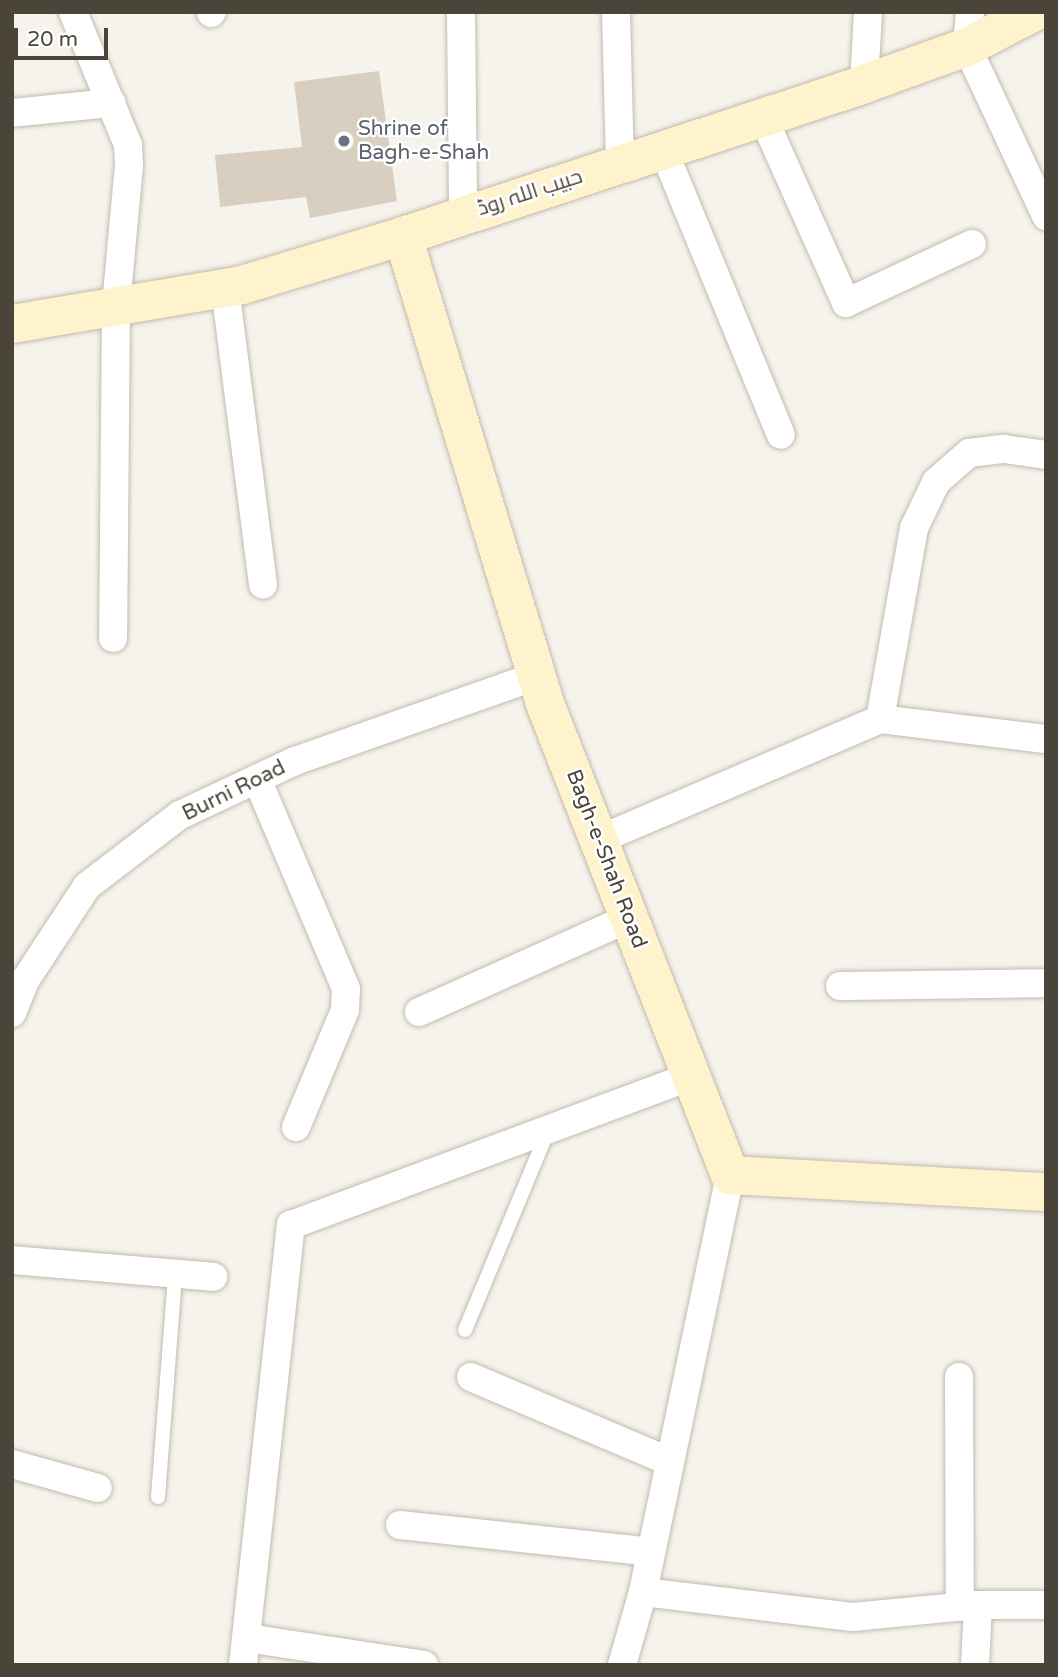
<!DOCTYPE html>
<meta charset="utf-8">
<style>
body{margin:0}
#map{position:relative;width:1058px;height:1677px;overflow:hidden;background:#f6f3ec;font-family:"Varela Round",Cairo,sans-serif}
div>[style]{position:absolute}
.building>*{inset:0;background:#d8cfc1}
.roads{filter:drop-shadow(0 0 2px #c2bbae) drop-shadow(0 0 2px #c2bbae)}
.lane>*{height:14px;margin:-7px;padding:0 7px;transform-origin:7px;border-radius:7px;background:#fff}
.street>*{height:28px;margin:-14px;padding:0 14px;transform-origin:14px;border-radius:14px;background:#fff}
.secondary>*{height:38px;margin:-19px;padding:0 19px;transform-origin:19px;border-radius:19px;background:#fff3cd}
.dots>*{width:19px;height:19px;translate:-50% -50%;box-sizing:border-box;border:4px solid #fff;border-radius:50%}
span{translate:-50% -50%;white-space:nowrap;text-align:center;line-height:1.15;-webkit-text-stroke:5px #fff;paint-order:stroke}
.worship-label{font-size:21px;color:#5b616d}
.left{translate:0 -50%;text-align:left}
.street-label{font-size:21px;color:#4b4439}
.frame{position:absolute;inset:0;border:14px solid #4b4439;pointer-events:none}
.scale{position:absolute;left:14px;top:28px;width:94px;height:32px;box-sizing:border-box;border:4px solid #4b4439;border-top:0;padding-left:9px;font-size:21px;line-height:24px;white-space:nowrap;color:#4b4439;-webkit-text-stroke:5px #fff;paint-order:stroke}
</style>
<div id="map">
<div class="building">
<i style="clip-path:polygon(379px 71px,397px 201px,310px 218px,306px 197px,220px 207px,215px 155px,302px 147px,294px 82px)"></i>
</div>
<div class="roads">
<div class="lane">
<i style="left:465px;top:1330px;width:216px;rotate:-67.4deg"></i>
<i style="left:158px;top:1497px;width:224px;rotate:-85.6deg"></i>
</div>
<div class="street">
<i style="left:73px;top:12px;width:144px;rotate:67.5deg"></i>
<i style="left:128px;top:145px;width:20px;rotate:87deg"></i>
<i style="left:129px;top:165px;width:142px;rotate:95.3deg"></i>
<i style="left:116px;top:306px;width:332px;rotate:90.5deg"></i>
<i style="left:461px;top:12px;width:203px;rotate:89.4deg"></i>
<i style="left:616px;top:12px;width:152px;rotate:88.5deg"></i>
<i style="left:970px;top:12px;width:35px;rotate:95deg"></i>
<i style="left:967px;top:47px;width:187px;rotate:64.9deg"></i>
<i style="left:211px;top:13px;width:1px;rotate:-45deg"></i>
<i style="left:864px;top:84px;width:72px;rotate:-86.8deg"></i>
<i style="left:12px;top:113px;width:100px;rotate:-5.8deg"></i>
<i style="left:762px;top:115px;width:206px;rotate:65.9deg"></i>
<i style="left:846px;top:303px;width:139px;rotate:-25.1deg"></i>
<i style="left:663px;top:149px;width:309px;rotate:67.6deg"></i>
<i style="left:225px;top:288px;width:299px;rotate:82.7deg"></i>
<i style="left:880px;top:719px;width:194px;rotate:-79.9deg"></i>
<i style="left:914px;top:528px;width:51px;rotate:-64.4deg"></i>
<i style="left:936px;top:482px;width:44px;rotate:-41.3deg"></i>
<i style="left:969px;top:453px;width:35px;rotate:-7deg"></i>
<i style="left:1004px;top:449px;width:42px;rotate:8.1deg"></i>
<i style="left:257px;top:779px;width:228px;rotate:67deg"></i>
<i style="left:346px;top:989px;width:21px;rotate:93deg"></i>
<i style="left:345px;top:1010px;width:127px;rotate:112.7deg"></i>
<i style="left:598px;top:840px;width:307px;rotate:-23.2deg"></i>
<i style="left:880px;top:719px;width:167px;rotate:6.9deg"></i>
<i style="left:840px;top:986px;width:206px;rotate:-0.8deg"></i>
<i style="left:419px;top:1012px;width:230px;rotate:-24.1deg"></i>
<i style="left:12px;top:1013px;width:37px;rotate:-68deg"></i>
<i style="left:26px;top:979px;width:111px;rotate:-56.7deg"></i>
<i style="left:87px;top:886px;width:117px;rotate:-37.4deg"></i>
<i style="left:180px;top:815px;width:127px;rotate:-25.2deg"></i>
<i style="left:295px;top:761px;width:256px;rotate:-19.4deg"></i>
<i style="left:12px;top:1260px;width:202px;rotate:4.8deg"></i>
<i style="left:471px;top:1377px;width:216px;rotate:23.1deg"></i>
<i style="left:959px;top:1377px;width:230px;rotate:89.8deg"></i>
<i style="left:12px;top:1464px;width:89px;rotate:15.6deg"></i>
<i style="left:400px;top:1525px;width:252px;rotate:6.1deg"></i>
<i style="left:643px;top:1592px;width:211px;rotate:6.8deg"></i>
<i style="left:853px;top:1617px;width:126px;rotate:-5.5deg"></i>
<i style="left:978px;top:1605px;width:68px"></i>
<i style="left:247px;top:1638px;width:179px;rotate:8.7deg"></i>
<i style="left:243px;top:1665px;width:443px;rotate:-83.8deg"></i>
<i style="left:291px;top:1225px;width:427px;rotate:-20.4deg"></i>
<i style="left:622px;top:1665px;width:76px;rotate:-74deg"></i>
<i style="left:643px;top:1592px;width:426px;rotate:-78.2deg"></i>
<i style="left:975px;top:1665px;width:60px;rotate:-87.1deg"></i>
</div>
<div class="secondary">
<i style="left:403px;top:236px;width:486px;rotate:73.1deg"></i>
<i style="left:544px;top:701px;width:509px;rotate:68.57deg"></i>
<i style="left:730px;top:1175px;width:316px;rotate:3.1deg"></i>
<i style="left:12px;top:324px;width:233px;rotate:-9.6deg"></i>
<i style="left:242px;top:285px;width:168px;rotate:-16.9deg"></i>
<i style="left:403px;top:236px;width:485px;rotate:-18.2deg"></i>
<i style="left:864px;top:84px;width:109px;rotate:-19.8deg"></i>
<i style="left:967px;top:47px;width:76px;rotate:-27.6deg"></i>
</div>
</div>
<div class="dots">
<i style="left:344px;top:141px;background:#6b7280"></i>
</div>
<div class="worship-label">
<span class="left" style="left:358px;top:141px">Shrine of<br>Bagh-e-Shah</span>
</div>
<div class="street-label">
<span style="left:530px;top:193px;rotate:-18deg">حبیب اللہ روڈ</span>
<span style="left:234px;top:791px;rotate:-26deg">Burni Road</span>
<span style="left:606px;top:859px;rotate:69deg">Bagh-e-Shah Road</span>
</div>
<div class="frame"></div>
<div class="scale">20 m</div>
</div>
